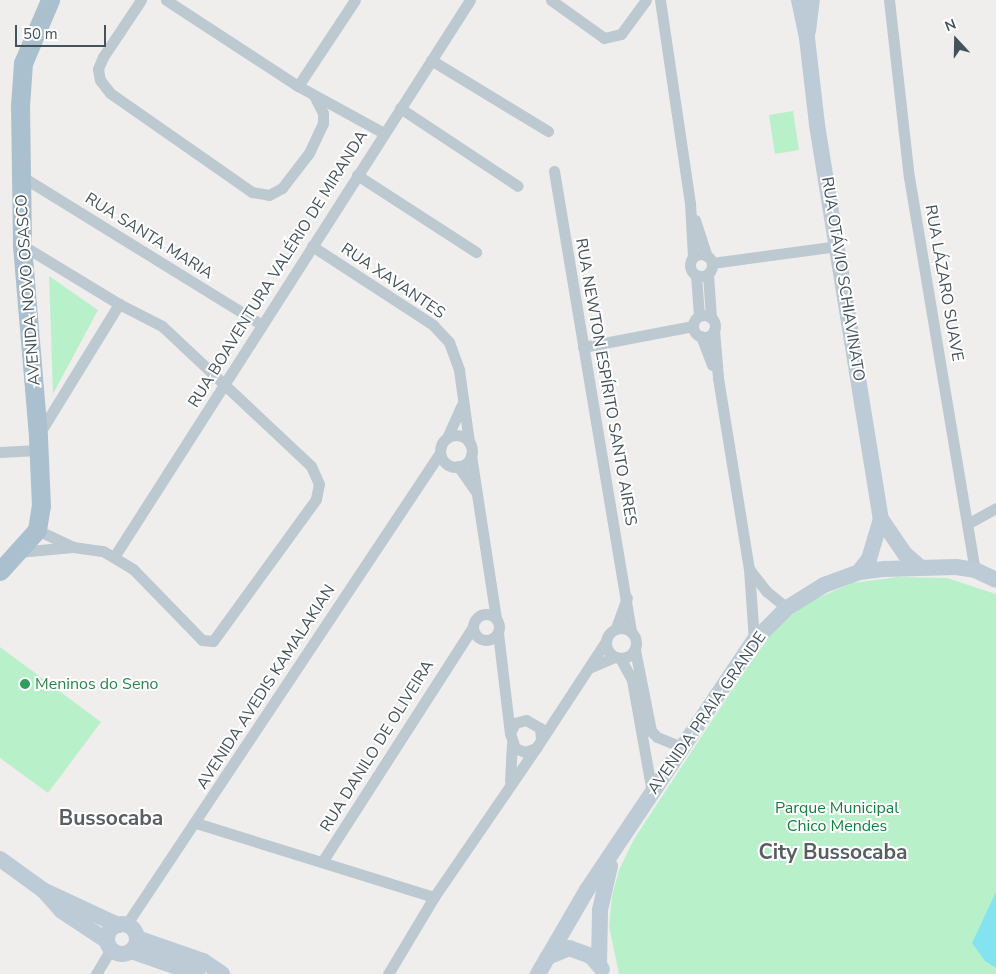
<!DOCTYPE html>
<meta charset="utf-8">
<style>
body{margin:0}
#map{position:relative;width:996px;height:974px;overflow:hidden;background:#f0eded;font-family:"Nunito Sans",sans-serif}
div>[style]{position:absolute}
.green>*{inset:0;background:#b8f1c9}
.water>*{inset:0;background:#83e3f0}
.street>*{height:11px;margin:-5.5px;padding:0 5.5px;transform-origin:5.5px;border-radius:5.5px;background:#bcc9d0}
.street>.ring{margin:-5.5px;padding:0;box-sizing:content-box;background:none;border:11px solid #bcc9d0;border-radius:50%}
.secondary>*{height:16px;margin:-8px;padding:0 8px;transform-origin:8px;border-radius:8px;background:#bccbd5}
.secondary>.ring{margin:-8px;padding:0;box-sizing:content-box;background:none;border:16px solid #bccbd5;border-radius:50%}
.primary>*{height:19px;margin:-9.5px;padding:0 9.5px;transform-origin:9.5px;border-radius:9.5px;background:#abc0ce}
.dots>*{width:14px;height:14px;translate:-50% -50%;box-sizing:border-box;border:2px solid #fff;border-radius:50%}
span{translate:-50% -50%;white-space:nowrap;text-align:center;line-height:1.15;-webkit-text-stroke:4px #fff;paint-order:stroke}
.street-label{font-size:16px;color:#44535b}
.leisure-label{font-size:16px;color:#27864d}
.left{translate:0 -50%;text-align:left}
.park-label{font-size:16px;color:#12803f}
.district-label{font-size:21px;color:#595e62;font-weight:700}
.north{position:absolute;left:931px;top:15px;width:50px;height:50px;-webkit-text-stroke:4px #fff;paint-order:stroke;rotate:339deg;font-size:14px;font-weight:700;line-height:20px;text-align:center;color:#44535b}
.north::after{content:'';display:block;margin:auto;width:18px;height:22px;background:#44535b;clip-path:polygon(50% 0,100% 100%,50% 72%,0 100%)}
.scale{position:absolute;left:15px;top:25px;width:91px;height:22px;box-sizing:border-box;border:2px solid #44535b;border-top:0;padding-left:6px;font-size:15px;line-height:18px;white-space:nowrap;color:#44535b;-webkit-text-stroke:4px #fff;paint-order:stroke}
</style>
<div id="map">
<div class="green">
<i style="clip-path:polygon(793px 111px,799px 150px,775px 154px,769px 115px)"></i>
<i style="clip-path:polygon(49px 276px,98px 310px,53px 394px)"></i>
<i style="clip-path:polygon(898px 577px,947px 578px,996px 594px,996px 974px,619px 974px,609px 926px,612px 896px,619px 870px,634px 839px,742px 675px,774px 630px,806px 603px,852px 583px)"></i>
<i style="clip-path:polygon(0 647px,101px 722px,48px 793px,0 758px)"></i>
</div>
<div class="water">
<i style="clip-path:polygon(996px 892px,996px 968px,985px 961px,972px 943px)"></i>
</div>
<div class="street">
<i style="left:141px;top:0;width:69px;rotate:123.7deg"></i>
<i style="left:103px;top:57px;width:13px;rotate:113deg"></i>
<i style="left:98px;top:69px;width:11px;rotate:80deg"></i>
<i style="left:100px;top:80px;width:16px;rotate:52deg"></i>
<i style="left:110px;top:93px;width:173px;rotate:34.9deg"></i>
<i style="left:252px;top:192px;width:17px;rotate:10deg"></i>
<i style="left:269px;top:195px;width:15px;rotate:-28deg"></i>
<i style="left:282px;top:188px;width:44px;rotate:-52.4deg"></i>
<i style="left:309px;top:153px;width:33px;rotate:-65deg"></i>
<i style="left:323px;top:123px;width:10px;rotate:-90deg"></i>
<i style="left:323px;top:113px;width:20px;rotate:-117deg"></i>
<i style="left:166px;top:0;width:158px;rotate:33.1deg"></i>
<i style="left:298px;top:86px;width:98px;rotate:28.7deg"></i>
<i style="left:551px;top:0;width:65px;rotate:35.6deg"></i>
<i style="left:604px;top:38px;width:17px;rotate:-13deg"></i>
<i style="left:621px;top:34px;width:42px;rotate:-53.7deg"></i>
<i style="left:660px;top:0;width:205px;rotate:81.6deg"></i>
<i style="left:690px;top:203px;width:54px;rotate:86.8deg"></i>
<i style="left:889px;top:0;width:178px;rotate:83.6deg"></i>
<i style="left:909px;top:177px;width:399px;rotate:80.5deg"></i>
<i style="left:431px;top:60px;width:137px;rotate:31.3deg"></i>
<i style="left:298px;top:86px;width:103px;rotate:-56.5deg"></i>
<i style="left:400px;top:108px;width:141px;rotate:33.5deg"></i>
<i style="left:554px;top:171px;width:466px;rotate:80.5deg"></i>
<i style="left:357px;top:175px;width:142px;rotate:32.9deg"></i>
<i style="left:21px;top:176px;width:282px;rotate:31.7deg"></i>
<i style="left:695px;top:220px;width:38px;rotate:72deg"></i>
<i style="left:312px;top:246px;width:145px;rotate:33.1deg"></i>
<i style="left:433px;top:325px;width:23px;rotate:47deg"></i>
<i style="left:449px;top:342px;width:30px;rotate:70deg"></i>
<i style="left:459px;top:370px;width:73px;rotate:82.1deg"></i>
<i class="ring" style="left:690px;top:254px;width:11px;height:11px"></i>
<i style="left:712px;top:263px;width:126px;rotate:-7.7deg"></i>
<i style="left:708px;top:274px;width:44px;rotate:86.1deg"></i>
<i style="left:696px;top:275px;width:41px;rotate:85.8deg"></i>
<i class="ring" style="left:693px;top:315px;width:11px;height:11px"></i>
<i style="left:714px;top:330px;width:48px;rotate:85.2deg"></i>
<i style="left:718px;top:378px;width:193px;rotate:80.8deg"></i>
<i style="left:749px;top:569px;width:72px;rotate:86deg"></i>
<i style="left:701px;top:336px;width:31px;rotate:69deg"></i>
<i style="left:583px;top:347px;width:112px;rotate:-10.8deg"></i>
<i style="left:39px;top:434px;width:153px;rotate:-58.4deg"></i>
<i class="ring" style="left:440px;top:435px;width:21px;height:21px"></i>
<i style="left:447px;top:438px;width:36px;rotate:-66deg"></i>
<i style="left:0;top:452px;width:38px;rotate:-3deg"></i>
<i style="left:471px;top:455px;width:165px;rotate:81.3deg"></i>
<i style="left:458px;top:466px;width:32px;rotate:55deg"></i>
<i style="left:969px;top:523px;width:31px;rotate:-29deg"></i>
<i style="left:37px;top:530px;width:40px;rotate:25deg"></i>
<i style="left:18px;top:552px;width:55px;rotate:-5.2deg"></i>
<i style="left:73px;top:547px;width:30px;rotate:8deg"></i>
<i style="left:103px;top:551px;width:35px;rotate:31deg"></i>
<i style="left:133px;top:569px;width:99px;rotate:45.8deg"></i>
<i style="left:202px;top:640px;width:11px;rotate:5deg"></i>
<i style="left:213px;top:641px;width:175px;rotate:-54deg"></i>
<i style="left:316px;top:499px;width:15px;rotate:-79deg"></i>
<i style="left:319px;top:484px;width:20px;rotate:-114deg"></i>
<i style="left:311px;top:466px;width:204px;rotate:-136.8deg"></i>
<i style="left:162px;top:326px;width:48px;rotate:-152.9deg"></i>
<i style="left:119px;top:304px;width:114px;rotate:-148.7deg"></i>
<i style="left:114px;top:557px;width:661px;rotate:-57.42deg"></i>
<i style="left:749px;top:569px;width:28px;rotate:52deg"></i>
<i style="left:766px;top:591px;width:27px;rotate:39deg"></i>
<i class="ring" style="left:473px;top:614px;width:15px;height:15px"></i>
<i class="ring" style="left:606px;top:628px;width:19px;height:19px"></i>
<i style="left:616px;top:628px;width:32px;rotate:-70deg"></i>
<i style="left:498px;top:633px;width:101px;rotate:83.2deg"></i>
<i style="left:635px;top:650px;width:83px;rotate:78.8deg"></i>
<i style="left:651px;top:731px;width:8px;rotate:45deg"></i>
<i style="left:657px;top:737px;width:27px;rotate:22deg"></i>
<i style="left:620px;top:658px;width:25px;rotate:61deg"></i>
<i style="left:632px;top:680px;width:114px;rotate:79.9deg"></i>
<i style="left:589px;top:668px;width:28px;rotate:-23deg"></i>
<i style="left:541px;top:739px;width:11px;rotate:-95deg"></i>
<i style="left:540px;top:728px;width:16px;rotate:-150deg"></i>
<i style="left:526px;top:720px;width:11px;rotate:165deg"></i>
<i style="left:515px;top:723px;width:11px;rotate:117deg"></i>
<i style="left:510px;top:733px;width:16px;rotate:72deg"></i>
<i style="left:515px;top:748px;width:11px;rotate:22deg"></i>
<i style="left:525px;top:752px;width:12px;rotate:-20deg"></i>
<i style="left:536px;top:748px;width:128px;rotate:-56.8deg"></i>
<i style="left:510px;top:781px;width:37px;rotate:-87deg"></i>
<i style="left:196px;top:823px;width:249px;rotate:17.3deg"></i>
<i style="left:322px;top:862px;width:279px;rotate:-57.3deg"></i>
<i style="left:126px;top:925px;width:567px;rotate:-56.37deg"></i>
<i style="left:96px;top:974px;width:29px;rotate:-59deg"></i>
<i style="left:388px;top:974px;width:90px;rotate:-59.1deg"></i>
<i style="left:434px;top:897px;width:181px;rotate:-55.6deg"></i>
</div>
<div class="secondary">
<i style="left:799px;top:0;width:39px;rotate:78deg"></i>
<i style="left:807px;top:38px;width:88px;rotate:83.4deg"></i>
<i style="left:817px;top:125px;width:399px;rotate:80.8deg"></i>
<i style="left:881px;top:519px;width:42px;rotate:106.7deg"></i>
<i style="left:869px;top:559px;width:16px;rotate:128deg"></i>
<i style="left:808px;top:31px;width:31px;rotate:-83deg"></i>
<i style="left:881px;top:519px;width:42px;rotate:55.6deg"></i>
<i style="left:905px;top:554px;width:18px;rotate:41deg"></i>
<i style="left:0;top:859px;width:53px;rotate:35.8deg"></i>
<i style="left:43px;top:890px;width:28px;rotate:48deg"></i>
<i style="left:62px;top:911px;width:54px;rotate:33.7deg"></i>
<i style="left:45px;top:891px;width:81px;rotate:25deg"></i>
<i class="ring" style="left:107px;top:924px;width:14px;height:14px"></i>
<i style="left:137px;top:938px;width:70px;rotate:19.2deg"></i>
<i style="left:203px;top:961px;width:23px;rotate:34deg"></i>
<i style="left:131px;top:951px;width:70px;rotate:19.2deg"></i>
<i style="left:548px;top:957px;width:78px;rotate:-59.8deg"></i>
<i style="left:587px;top:890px;width:300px;rotate:-56.2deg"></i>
<i style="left:754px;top:641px;width:47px;rotate:-45deg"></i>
<i style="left:787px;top:608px;width:44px;rotate:-31.9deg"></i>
<i style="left:824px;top:585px;width:37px;rotate:-20deg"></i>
<i style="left:859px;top:572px;width:26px;rotate:-7deg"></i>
<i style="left:885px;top:569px;width:71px;rotate:-1.6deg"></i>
<i style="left:956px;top:567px;width:19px;rotate:9deg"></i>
<i style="left:975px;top:570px;width:23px;rotate:25deg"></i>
<i style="left:599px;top:964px;width:54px;rotate:-88.9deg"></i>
<i style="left:600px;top:910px;width:45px;rotate:-77.2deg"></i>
<i style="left:538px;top:974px;width:20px;rotate:-60deg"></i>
<i style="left:548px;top:957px;width:23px;rotate:-23deg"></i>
<i style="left:569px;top:948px;width:23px;rotate:20deg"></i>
<i style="left:591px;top:956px;width:17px;rotate:50deg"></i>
</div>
<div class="primary">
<i style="left:0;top:571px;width:55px;rotate:-47.9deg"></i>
<i style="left:37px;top:530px;width:24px;rotate:-81deg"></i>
<i style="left:41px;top:506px;width:70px;rotate:-92.5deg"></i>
<i style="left:38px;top:436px;width:192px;rotate:-94.8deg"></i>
<i style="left:22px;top:245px;width:139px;rotate:-90.8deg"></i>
<i style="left:20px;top:106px;width:43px;rotate:-86deg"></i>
<i style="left:23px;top:63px;width:69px;rotate:-66.8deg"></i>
</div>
<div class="dots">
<i style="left:25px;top:684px;background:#2e9e5b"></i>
</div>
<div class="street-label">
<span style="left:149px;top:236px;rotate:32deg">RUA SANTA MARIA</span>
<span style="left:278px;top:269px;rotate:-58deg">RUA BOAVENTURA VALÉRIO DE MIRANDA</span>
<span style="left:843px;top:279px;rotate:81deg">RUA OTÁVIO SCHIAVINATO</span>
<span style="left:393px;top:281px;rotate:34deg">RUA XAVANTES</span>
<span style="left:944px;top:283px;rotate:80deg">RUA LÁZARO SUAVE</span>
<span style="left:28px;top:290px;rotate:-94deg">AVENIDA NOVO OSASCO</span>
<span style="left:606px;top:382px;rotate:80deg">RUA NEWTON ESPÍRITO SANTO AIRES</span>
<span style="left:266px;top:687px;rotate:-57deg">AVENIDA AVEDIS KAMALAKIAN</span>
<span style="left:707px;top:713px;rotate:-55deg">AVENIDA PRAIA GRANDE</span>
<span style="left:377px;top:746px;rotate:-58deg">RUA DANILO DE OLIVEIRA</span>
</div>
<div class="leisure-label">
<span class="left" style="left:35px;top:684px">Meninos do Seno</span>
</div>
<div class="park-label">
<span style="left:837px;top:817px">Parque Municipal<br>Chico Mendes</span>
</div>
<div class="district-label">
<span style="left:111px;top:818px">Bussocaba</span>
<span style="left:833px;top:852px">City Bussocaba</span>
</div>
<div class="north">N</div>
<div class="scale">50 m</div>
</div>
